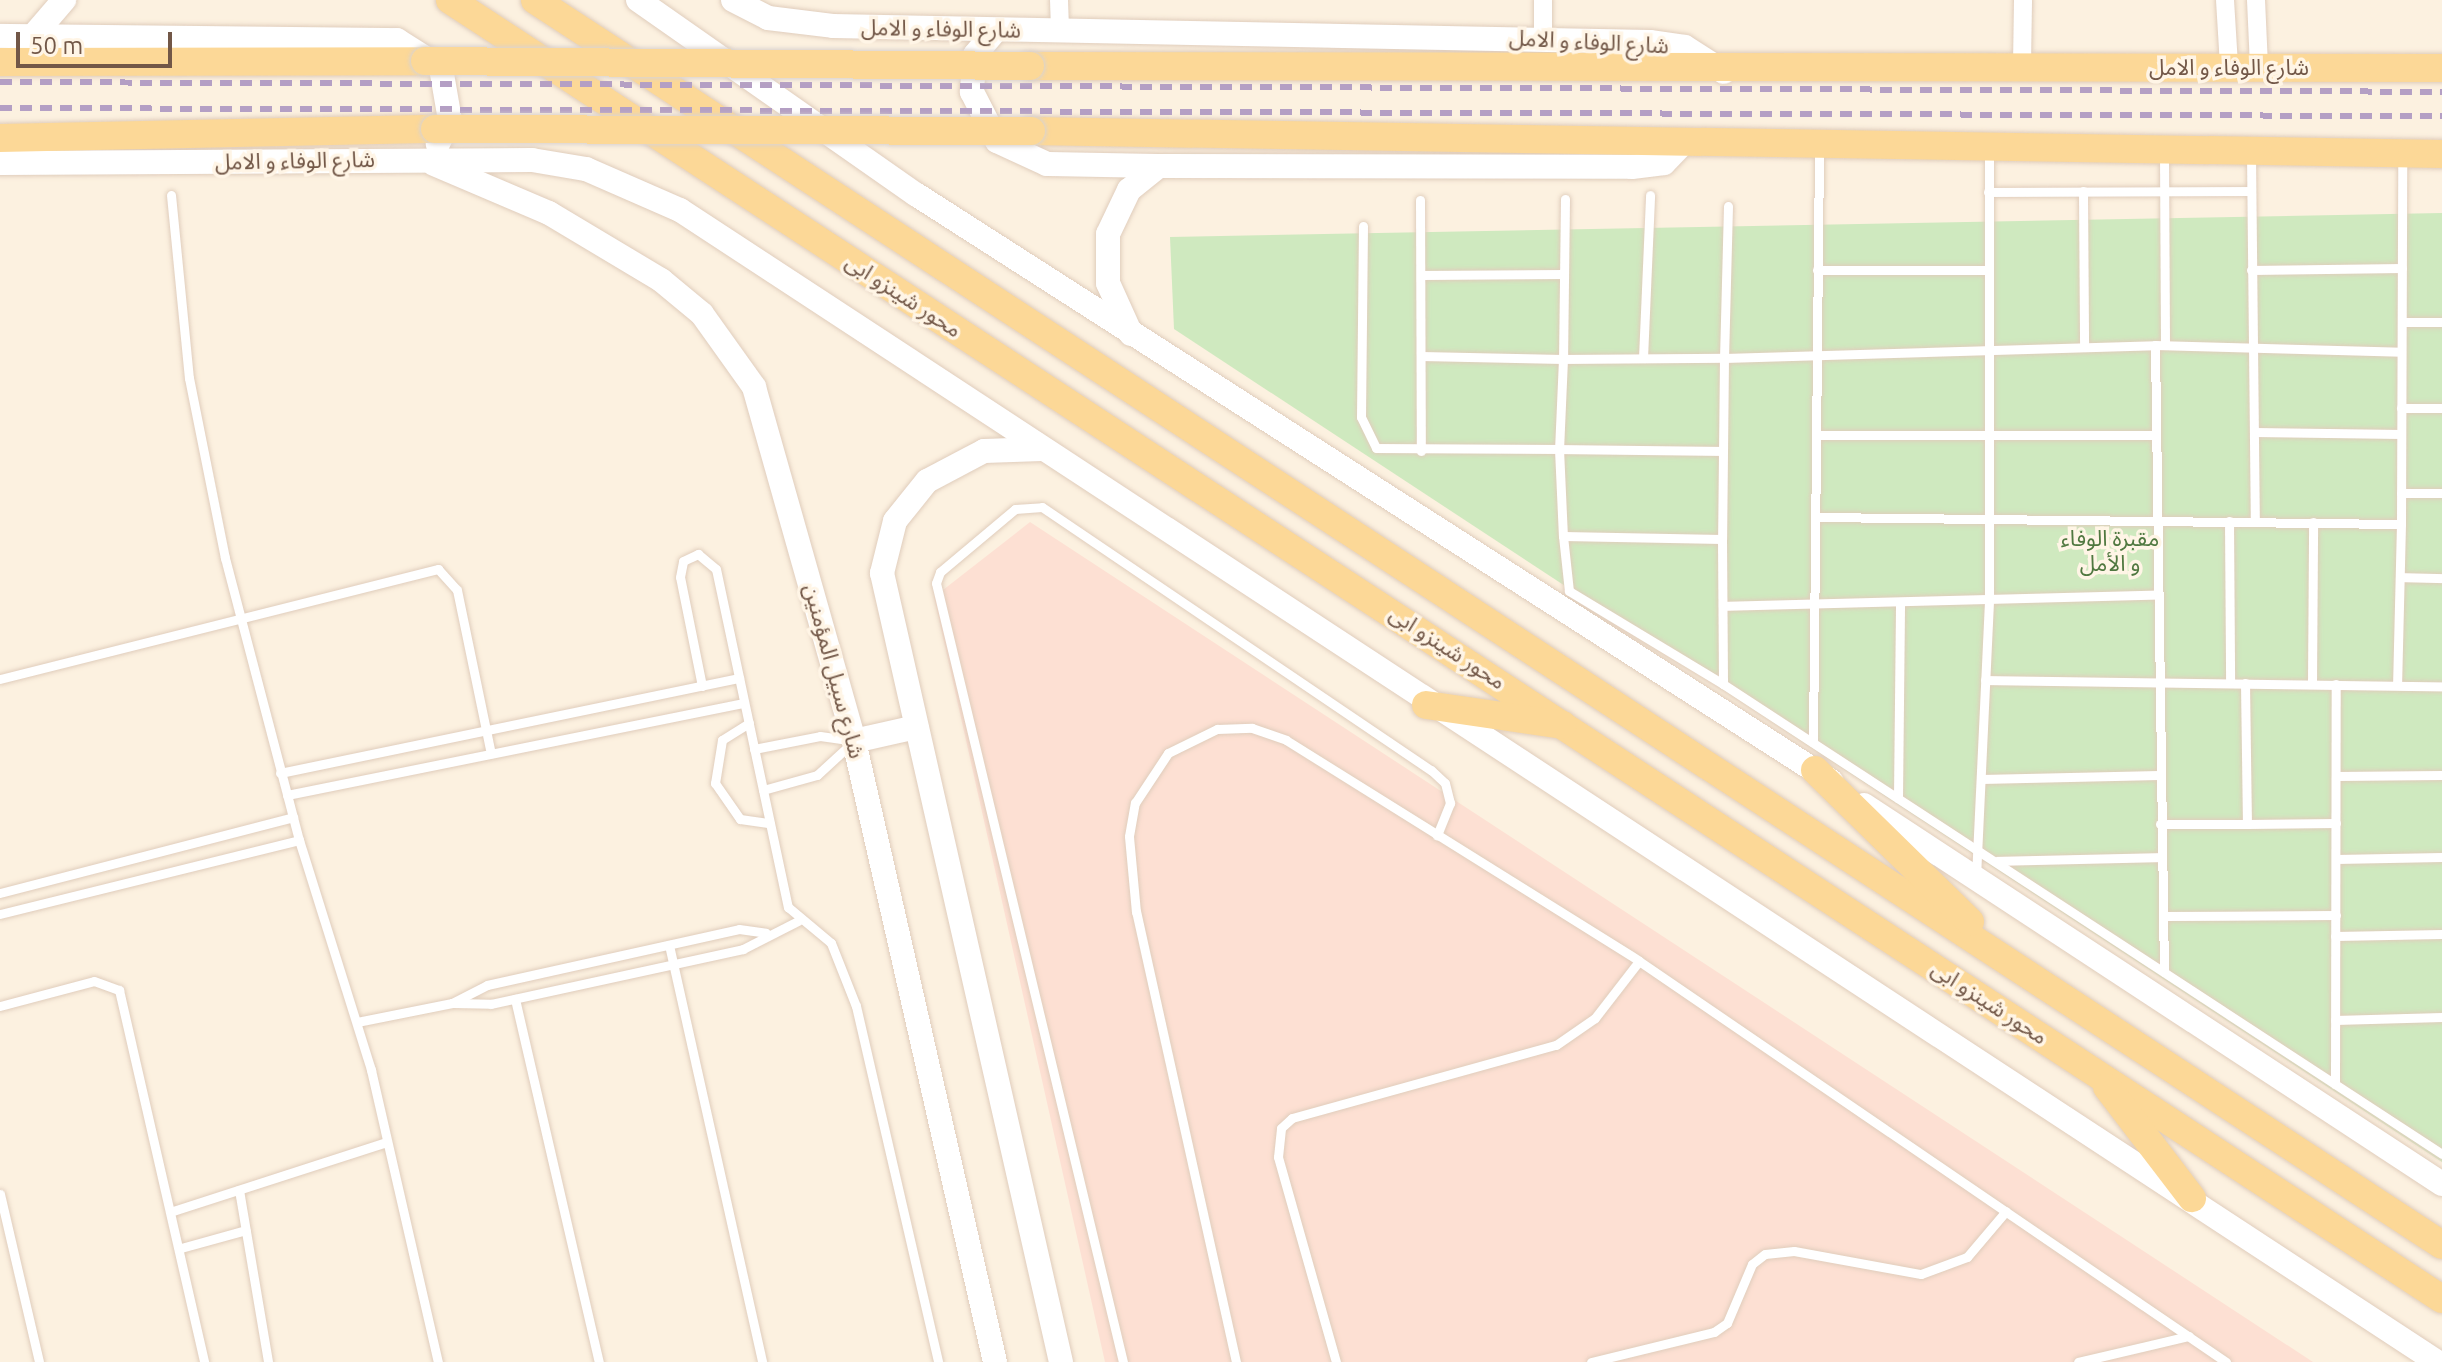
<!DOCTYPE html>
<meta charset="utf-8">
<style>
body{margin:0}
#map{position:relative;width:2442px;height:1362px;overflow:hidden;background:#fcf1e0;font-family:Ubuntu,"Noto Sans Arabic",sans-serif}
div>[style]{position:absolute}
.commercial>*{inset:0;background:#fde0d3}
.green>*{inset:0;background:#cfe9bf}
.roads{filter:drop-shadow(0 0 2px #e0cdbc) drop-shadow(0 0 2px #e0cdbc)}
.lane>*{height:9px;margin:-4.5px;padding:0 4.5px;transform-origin:4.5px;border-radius:4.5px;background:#fff}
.street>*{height:18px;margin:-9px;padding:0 9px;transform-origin:9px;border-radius:9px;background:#fff}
.secondary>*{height:24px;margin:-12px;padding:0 12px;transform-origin:12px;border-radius:12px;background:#fff}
.primary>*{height:28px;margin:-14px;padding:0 14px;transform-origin:14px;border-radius:14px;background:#fcd897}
.rail>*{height:6px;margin-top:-3px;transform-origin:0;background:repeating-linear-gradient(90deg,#b49fc4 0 12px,transparent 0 20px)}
.bridges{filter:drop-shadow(0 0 2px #dad3cf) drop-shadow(0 0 2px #dad3cf)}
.primary-bridge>*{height:28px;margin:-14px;padding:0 14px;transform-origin:14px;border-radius:14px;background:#fcd897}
span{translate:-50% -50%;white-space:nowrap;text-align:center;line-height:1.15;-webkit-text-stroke:7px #fff5e6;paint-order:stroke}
.street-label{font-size:22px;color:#725747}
.park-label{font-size:22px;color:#507840}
.scale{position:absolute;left:16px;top:32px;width:156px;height:36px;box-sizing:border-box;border:4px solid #725747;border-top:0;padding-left:10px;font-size:24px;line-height:28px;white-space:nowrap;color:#725747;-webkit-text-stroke:6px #fff5e6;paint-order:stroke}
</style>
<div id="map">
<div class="commercial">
<i style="clip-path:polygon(1030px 522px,2313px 1362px,1105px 1362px,934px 597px)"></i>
</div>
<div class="green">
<i style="clip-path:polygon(2442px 213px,2442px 1162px,1174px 329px,1170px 237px)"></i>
</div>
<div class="roads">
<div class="lane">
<i style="left:2164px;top:154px;width:191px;rotate:89.7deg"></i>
<i style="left:2251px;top:154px;width:367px;rotate:89.4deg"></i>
<i style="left:2083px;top:191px;width:155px;rotate:89.6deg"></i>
<i style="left:1988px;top:192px;width:262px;rotate:-0.2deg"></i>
<i style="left:171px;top:195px;width:184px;rotate:84.4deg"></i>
<i style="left:189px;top:378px;width:184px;rotate:78.7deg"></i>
<i style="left:225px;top:558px;width:292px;rotate:75.3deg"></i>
<i style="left:299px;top:840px;width:241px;rotate:72.6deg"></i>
<i style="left:371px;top:1070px;width:300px;rotate:77.1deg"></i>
<i style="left:1565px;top:199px;width:160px;rotate:90.7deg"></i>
<i style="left:1563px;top:359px;width:161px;rotate:-0.4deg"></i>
<i style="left:1724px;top:358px;width:181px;rotate:90.6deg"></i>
<i style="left:1420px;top:200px;width:251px;rotate:89.8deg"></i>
<i style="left:1728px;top:206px;width:152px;rotate:91.5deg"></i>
<i style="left:1724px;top:358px;width:431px;rotate:-1.7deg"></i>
<i style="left:2155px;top:345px;width:627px;rotate:89.18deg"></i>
<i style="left:1363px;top:226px;width:191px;rotate:90.6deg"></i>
<i style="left:1361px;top:417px;width:34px;rotate:64deg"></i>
<i style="left:1376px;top:448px;width:183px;rotate:0.3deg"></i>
<i style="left:1559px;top:449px;width:87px;rotate:87.4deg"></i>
<i style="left:1563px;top:536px;width:159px;rotate:1.1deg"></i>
<i style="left:1722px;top:539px;width:145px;rotate:89.6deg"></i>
<i style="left:1723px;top:684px;width:859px;rotate:33.17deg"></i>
<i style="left:1817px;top:270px;width:171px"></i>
<i style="left:2251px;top:270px;width:151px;rotate:-0.8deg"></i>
<i style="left:1421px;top:275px;width:143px;rotate:-0.4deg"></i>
<i style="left:2403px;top:322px;width:39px"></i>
<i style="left:2155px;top:345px;width:246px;rotate:1.6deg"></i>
<i style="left:1421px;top:356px;width:142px;rotate:1.2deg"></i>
<i style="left:1563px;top:359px;width:90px;rotate:92.5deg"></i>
<i style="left:1559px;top:449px;width:163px;rotate:0.7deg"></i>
<i style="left:1643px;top:358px;width:163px;rotate:-87.5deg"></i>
<i style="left:2401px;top:408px;width:41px"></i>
<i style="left:2254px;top:432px;width:147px;rotate:0.8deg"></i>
<i style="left:1817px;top:435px;width:339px"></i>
<i style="left:2401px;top:493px;width:41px"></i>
<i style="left:1818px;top:517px;width:583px;rotate:0.69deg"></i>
<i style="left:2401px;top:524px;width:161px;rotate:91.4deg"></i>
<i style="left:2229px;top:521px;width:162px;rotate:89.6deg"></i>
<i style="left:2401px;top:524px;width:369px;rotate:-89.8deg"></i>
<i style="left:1563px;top:536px;width:55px;rotate:83.8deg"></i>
<i style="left:1569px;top:591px;width:180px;rotate:31.1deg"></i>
<i style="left:2400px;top:577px;width:42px;rotate:1.4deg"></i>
<i style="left:1723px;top:606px;width:432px;rotate:-1.5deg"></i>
<i style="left:0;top:679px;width:452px;rotate:-14.1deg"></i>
<i style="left:438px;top:569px;width:28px;rotate:48deg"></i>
<i style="left:457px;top:590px;width:167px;rotate:78.3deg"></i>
<i style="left:1985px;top:680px;width:457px;rotate:0.8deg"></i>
<i style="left:2245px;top:683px;width:141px;rotate:89.2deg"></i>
<i style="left:2247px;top:824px;width:89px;rotate:-0.6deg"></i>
<i style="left:2312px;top:684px;width:162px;rotate:-89.6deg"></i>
<i style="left:702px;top:686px;width:111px;rotate:-101.4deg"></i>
<i style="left:680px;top:577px;width:16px;rotate:-79deg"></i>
<i style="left:683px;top:561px;width:17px;rotate:-25deg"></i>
<i style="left:698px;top:554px;width:23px;rotate:40deg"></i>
<i style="left:716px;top:569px;width:346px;rotate:78deg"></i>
<i style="left:788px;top:907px;width:56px;rotate:39.9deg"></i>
<i style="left:831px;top:943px;width:68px;rotate:68.4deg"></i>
<i style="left:856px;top:1006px;width:365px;rotate:77deg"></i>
<i style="left:749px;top:723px;width:32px;rotate:148deg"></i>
<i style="left:722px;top:740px;width:44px;rotate:99.2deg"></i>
<i style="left:715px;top:783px;width:44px;rotate:55.2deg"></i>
<i style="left:740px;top:819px;width:30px;rotate:8deg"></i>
<i style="left:1813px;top:742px;width:596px;rotate:-89.42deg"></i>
<i style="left:754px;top:749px;width:67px;rotate:-11.1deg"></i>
<i style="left:820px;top:736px;width:34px;rotate:8deg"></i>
<i style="left:854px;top:741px;width:50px;rotate:137.4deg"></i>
<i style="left:817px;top:775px;width:56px;rotate:164.5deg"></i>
<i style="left:280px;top:773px;width:469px;rotate:-11.7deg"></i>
<i style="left:2336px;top:776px;width:106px;rotate:-0.5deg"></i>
<i style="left:1981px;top:779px;width:178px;rotate:-1.3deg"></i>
<i style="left:287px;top:795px;width:466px;rotate:-11.4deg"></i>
<i style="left:1898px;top:798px;width:194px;rotate:-89.4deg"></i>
<i style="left:2160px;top:824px;width:87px"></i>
<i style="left:2336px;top:859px;width:106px;rotate:-1.1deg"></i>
<i style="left:1997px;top:861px;width:164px;rotate:-1.4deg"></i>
<i style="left:1976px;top:877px;width:278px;rotate:-87.3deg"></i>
<i style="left:1989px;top:599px;width:448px;rotate:-90deg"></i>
<i style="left:0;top:893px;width:303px;rotate:-14.5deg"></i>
<i style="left:0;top:914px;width:308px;rotate:-13.9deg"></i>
<i style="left:2163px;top:916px;width:173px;rotate:-0.3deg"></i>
<i style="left:2335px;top:936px;width:107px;rotate:-1.1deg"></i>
<i style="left:669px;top:945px;width:427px;rotate:77.4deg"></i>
<i style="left:515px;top:999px;width:373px;rotate:77deg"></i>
<i style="left:452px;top:1003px;width:39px;rotate:-27deg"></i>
<i style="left:487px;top:985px;width:258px;rotate:-12.5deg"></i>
<i style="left:739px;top:929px;width:27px;rotate:8deg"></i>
<i style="left:0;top:1006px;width:97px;rotate:-14.9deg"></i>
<i style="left:94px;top:981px;width:27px;rotate:20deg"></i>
<i style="left:119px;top:990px;width:382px;rotate:77.1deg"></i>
<i style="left:2335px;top:1020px;width:107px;rotate:-1.6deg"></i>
<i style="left:357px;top:1022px;width:97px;rotate:-11.3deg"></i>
<i style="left:452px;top:1003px;width:39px;rotate:1deg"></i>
<i style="left:491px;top:1004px;width:258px;rotate:-12.3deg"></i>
<i style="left:743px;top:949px;width:62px;rotate:-27deg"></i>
<i style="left:2335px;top:1084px;width:400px;rotate:-89.9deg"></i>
<i style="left:239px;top:1190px;width:174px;rotate:80.4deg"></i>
<i style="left:0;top:1194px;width:172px;rotate:76.9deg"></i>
<i style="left:173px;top:1211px;width:224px;rotate:-17.9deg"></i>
<i style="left:181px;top:1248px;width:67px;rotate:-15.5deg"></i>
<i style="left:1123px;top:1362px;width:801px;rotate:-103.5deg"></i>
<i style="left:936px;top:583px;width:12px;rotate:-70deg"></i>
<i style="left:940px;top:572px;width:98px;rotate:-40deg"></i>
<i style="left:1015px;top:509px;width:27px;rotate:-4deg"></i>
<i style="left:1042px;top:507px;width:470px;rotate:34.1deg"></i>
<i style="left:1431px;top:770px;width:19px;rotate:43deg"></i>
<i style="left:1445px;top:783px;width:21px;rotate:76deg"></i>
<i style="left:1450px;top:803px;width:35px;rotate:112deg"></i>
<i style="left:1236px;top:1362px;width:461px;rotate:-102.5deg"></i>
<i style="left:1136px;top:912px;width:76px;rotate:-95.3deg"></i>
<i style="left:1129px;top:836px;width:34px;rotate:-80deg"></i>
<i style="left:1135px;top:803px;width:60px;rotate:-56.6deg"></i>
<i style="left:1168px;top:753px;width:55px;rotate:-26.1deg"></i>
<i style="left:1217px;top:729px;width:35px;rotate:-2deg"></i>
<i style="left:1252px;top:728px;width:36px;rotate:19deg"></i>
<i style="left:1286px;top:740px;width:416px;rotate:32deg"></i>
<i style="left:1639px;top:961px;width:711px;rotate:34.34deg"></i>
<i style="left:1336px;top:1362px;width:213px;rotate:-105.8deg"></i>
<i style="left:1278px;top:1157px;width:29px;rotate:-84deg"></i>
<i style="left:1281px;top:1128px;width:15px;rotate:-42deg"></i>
<i style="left:1292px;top:1118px;width:274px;rotate:-15.5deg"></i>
<i style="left:1556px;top:1045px;width:47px;rotate:-34.7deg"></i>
<i style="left:1595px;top:1018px;width:72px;rotate:-52.3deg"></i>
<i style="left:1591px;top:1362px;width:127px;rotate:-13.7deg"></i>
<i style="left:1714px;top:1332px;width:16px;rotate:-35deg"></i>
<i style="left:1727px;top:1323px;width:64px;rotate:-67deg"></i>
<i style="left:1752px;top:1264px;width:16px;rotate:-38deg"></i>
<i style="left:1765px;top:1254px;width:29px;rotate:-6deg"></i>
<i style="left:1794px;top:1251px;width:129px;rotate:10.3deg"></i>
<i style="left:1921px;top:1274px;width:49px;rotate:-20.3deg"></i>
<i style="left:1967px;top:1257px;width:60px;rotate:-49.7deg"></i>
<i style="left:2078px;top:1362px;width:114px;rotate:-13.2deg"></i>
</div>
<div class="street">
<i style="left:1059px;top:0;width:30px;rotate:88deg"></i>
<i style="left:2225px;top:0;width:66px;rotate:86.5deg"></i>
<i style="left:2256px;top:0;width:67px;rotate:87.4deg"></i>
<i style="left:1543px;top:37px;width:37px;rotate:-90deg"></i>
<i style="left:2022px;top:65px;width:65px;rotate:-89.1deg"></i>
</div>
<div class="secondary">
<i style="left:638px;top:0;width:340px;rotate:35deg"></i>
<i style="left:917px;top:195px;width:1086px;rotate:32.67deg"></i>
<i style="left:733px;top:0;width:39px;rotate:27deg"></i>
<i style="left:768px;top:18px;width:65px;rotate:7deg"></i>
<i style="left:833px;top:26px;width:817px;rotate:1.12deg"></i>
<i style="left:1650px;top:42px;width:35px;rotate:8deg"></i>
<i style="left:1685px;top:47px;width:46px;rotate:32.7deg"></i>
<i style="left:995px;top:31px;width:31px;rotate:130deg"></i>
<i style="left:975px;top:55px;width:37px;rotate:95deg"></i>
<i style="left:972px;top:92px;width:55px;rotate:63deg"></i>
<i style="left:997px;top:141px;width:55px;rotate:24.7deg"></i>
<i style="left:1047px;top:164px;width:112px;rotate:1deg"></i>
<i style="left:0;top:36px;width:397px;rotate:0.6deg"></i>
<i style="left:397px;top:40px;width:52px;rotate:32.5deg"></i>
<i style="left:441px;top:68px;width:53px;rotate:80.2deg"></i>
<i style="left:450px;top:120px;width:27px;rotate:117deg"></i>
<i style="left:33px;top:36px;width:48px;rotate:-49.3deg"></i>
<i style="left:0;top:163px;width:532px;rotate:-0.32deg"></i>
<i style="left:532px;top:160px;width:55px;rotate:9.5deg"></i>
<i style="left:586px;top:169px;width:103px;rotate:23.6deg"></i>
<i style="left:680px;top:210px;width:2101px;rotate:33.25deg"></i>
<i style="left:434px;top:164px;width:125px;rotate:23.1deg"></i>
<i style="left:549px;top:213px;width:131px;rotate:30.9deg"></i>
<i style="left:661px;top:280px;width:53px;rotate:39.7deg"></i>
<i style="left:702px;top:314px;width:90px;rotate:54.5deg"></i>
<i style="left:754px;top:387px;width:368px;rotate:74.2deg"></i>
<i style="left:854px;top:741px;width:637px;rotate:77.21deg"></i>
<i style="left:1131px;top:334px;width:56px;rotate:-114.3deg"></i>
<i style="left:1108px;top:283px;width:49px;rotate:-90deg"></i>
<i style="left:1108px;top:234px;width:49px;rotate:-64.5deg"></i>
<i style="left:1129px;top:190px;width:38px;rotate:-39deg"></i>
<i style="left:1159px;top:166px;width:473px;rotate:0.1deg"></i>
<i style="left:1632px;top:167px;width:32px;rotate:-7deg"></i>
<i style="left:1664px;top:163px;width:29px;rotate:-46deg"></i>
<i style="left:1042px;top:449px;width:58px;rotate:178deg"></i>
<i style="left:984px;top:451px;width:64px;rotate:152.2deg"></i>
<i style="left:927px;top:481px;width:51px;rotate:128.7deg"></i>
<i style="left:895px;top:521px;width:54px;rotate:104deg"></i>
<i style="left:882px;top:573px;width:809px;rotate:77.22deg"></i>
<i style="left:854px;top:741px;width:64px;rotate:-12.7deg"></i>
<i style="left:1864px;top:805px;width:691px;rotate:33.25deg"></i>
</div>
<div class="primary">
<i style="left:450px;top:0;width:2378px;rotate:33.11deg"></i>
<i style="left:535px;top:0;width:2277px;rotate:33.14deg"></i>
<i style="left:0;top:62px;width:425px;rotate:-0.1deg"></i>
<i style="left:1030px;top:66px;width:1412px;rotate:0.08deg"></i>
<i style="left:1031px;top:131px;width:1411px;rotate:0.93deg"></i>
<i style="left:0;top:138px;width:435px;rotate:-1.2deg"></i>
<i style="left:1426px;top:705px;width:138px;rotate:8.3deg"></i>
<i style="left:1815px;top:770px;width:217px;rotate:44.4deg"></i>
<i style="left:2107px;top:1087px;width:140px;rotate:52.6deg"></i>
</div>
</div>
<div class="rail">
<i style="left:0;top:82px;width:2442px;rotate:0.23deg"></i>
<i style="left:0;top:108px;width:2442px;rotate:0.19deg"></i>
</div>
<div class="bridges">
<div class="primary-bridge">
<i style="left:425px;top:61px;width:605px;rotate:0.47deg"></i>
<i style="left:435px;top:129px;width:596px;rotate:0.19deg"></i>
</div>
</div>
<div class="street-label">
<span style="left:941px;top:28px;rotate:1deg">شارع الوفاء و الامل</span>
<span style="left:1589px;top:41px;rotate:3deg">شارع الوفاء و الامل</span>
<span style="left:2229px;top:67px">شارع الوفاء و الامل</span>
<span style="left:295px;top:160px;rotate:-1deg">شارع الوفاء و الامل</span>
<span style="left:904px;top:295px;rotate:33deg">محور شينزو ابى</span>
<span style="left:1448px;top:647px;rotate:33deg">محور شينزو ابى</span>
<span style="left:835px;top:671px;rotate:75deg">شارع سبيل المؤمنين</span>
<span style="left:1990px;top:1002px;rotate:33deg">محور شينزو ابى</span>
</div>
<div class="park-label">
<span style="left:2110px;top:550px">مقبرة الوفاء<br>و الأمل</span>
</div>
<div class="scale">50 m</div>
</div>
